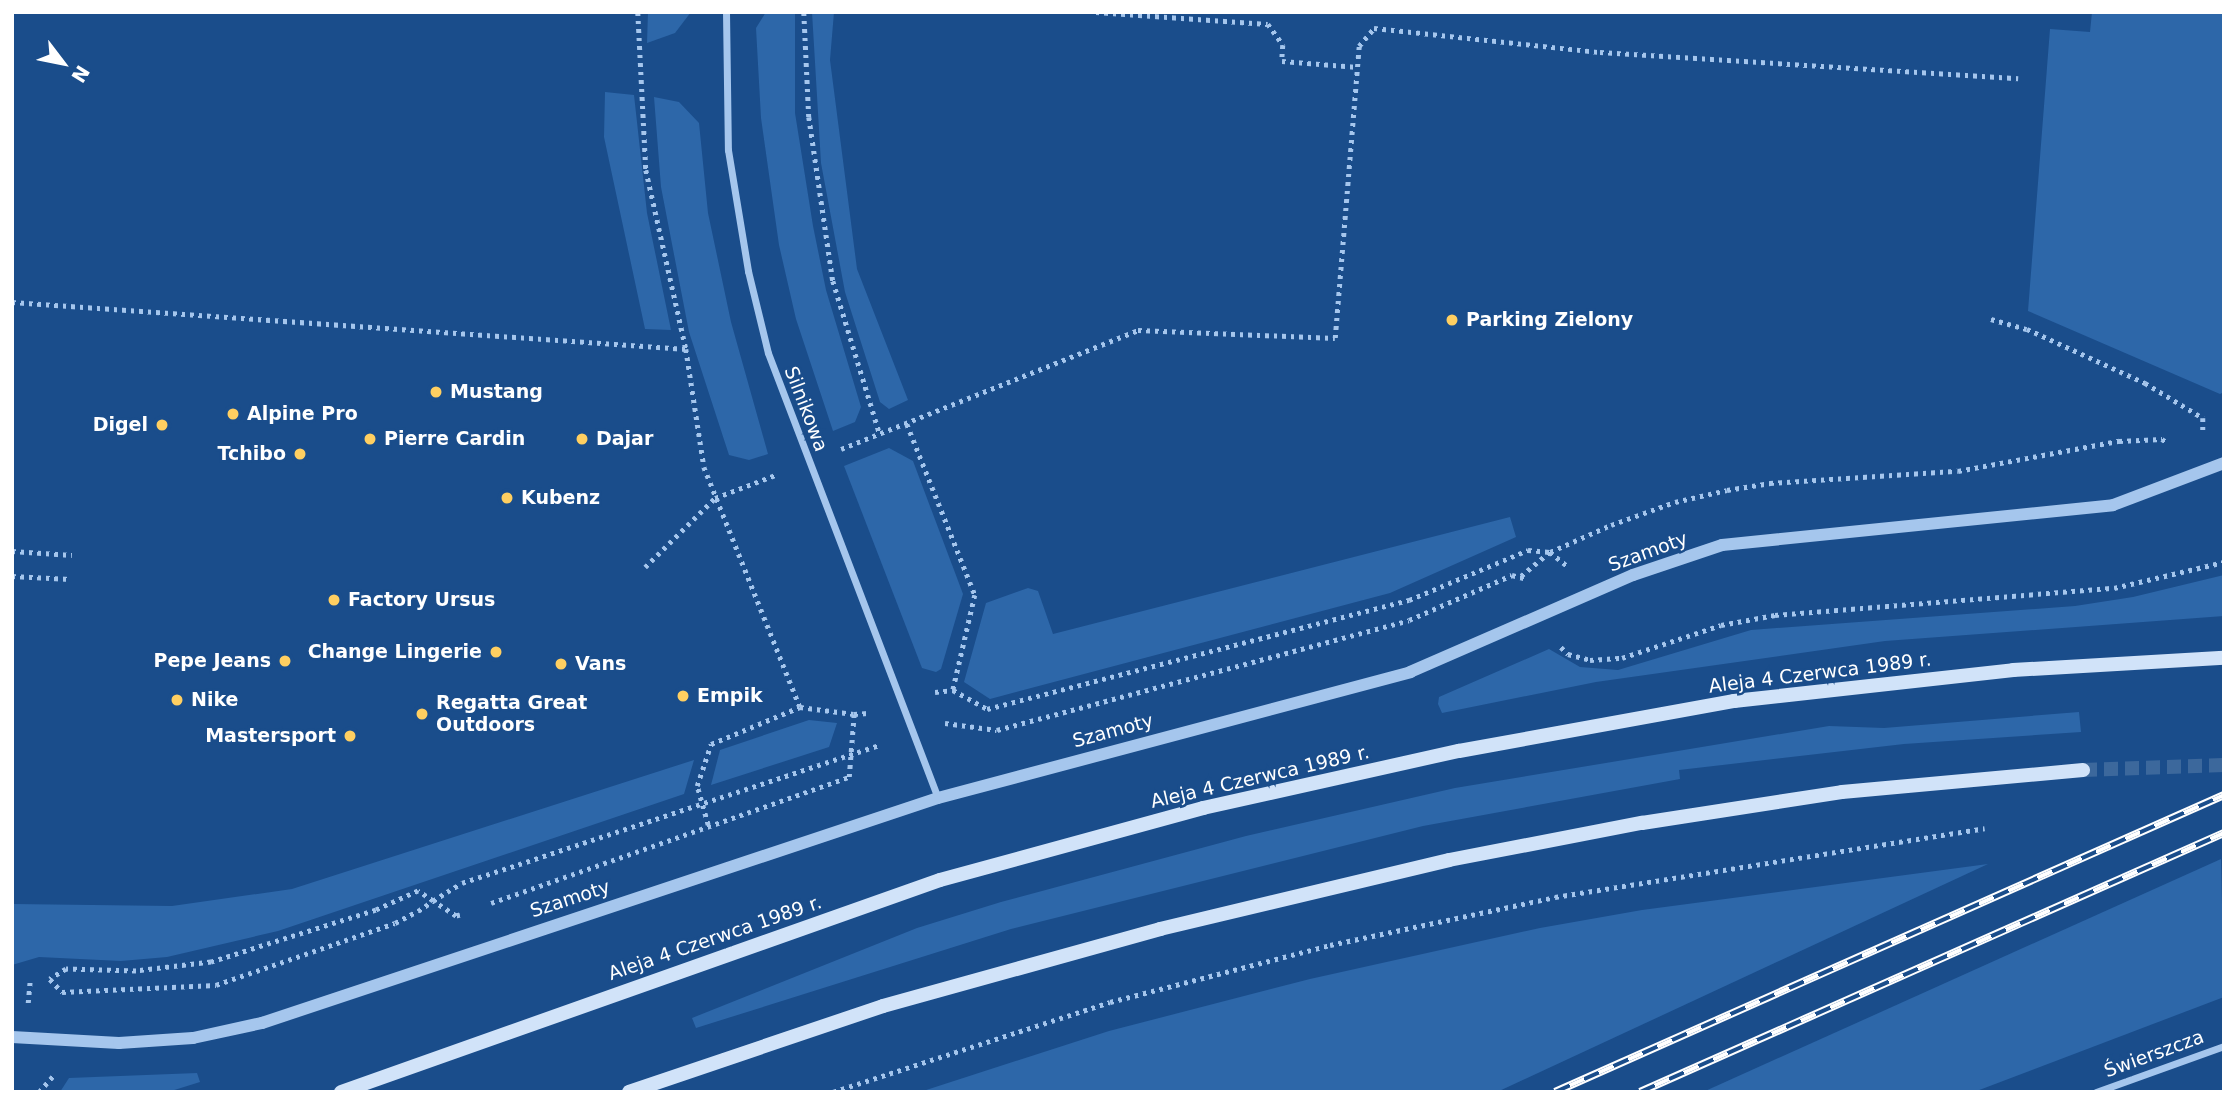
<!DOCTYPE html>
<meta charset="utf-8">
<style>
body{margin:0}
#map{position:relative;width:2236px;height:1104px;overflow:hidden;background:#1a4d8b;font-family:"DejaVu Sans",sans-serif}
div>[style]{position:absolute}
.green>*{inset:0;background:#2d67a9}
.secondary-tunnel>*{height:14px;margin-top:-7px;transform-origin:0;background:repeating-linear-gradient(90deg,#3c689c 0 14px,transparent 0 21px)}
.path>*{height:4.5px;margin-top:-2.25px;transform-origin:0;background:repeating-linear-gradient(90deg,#a5c6ed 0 3.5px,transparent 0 8.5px)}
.minor>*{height:7px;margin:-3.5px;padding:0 3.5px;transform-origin:3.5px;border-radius:3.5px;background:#a5c6ed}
.tertiary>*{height:12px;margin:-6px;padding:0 6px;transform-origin:6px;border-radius:6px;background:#a5c6ed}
.secondary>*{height:14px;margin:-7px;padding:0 7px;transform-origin:7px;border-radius:7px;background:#d1e3f9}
.rail>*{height:8px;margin-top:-4px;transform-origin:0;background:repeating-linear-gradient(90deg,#1a4d8b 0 16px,#fff 0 32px);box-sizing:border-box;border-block:2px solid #fff}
.dots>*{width:19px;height:19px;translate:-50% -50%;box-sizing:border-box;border:4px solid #1a4d8b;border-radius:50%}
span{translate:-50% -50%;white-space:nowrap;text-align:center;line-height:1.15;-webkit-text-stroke:5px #1a4d8b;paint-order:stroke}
.poi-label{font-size:19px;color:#fff;font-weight:700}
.left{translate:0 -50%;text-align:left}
.right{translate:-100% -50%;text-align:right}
.street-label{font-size:19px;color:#fff}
.frame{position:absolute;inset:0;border:14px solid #fff;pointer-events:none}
.north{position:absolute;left:28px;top:28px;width:70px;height:70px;-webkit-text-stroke:5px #1a4d8b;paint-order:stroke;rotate:122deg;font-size:19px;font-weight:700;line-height:28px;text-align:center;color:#fff}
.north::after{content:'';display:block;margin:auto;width:24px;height:32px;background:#fff;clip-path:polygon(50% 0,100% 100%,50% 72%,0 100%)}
</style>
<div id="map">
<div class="green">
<i style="clip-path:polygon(648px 12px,691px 12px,675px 33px,647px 43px)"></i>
<i style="clip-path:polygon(766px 12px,795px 12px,795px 113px,813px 226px,826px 290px,861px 407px,855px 422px,833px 431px,796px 319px,779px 245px,761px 118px,756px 28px)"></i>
<i style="clip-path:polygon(812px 12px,834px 12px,830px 60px,857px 269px,908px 400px,889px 409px,880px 402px,845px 292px,821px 163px)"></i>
<i style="clip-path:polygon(2092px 12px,2224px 12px,2224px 392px,2220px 394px,2028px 311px,2050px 29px,2090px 32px)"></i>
<i style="clip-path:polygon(605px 92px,634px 95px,647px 213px,671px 330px,645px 329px,604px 137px)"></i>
<i style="clip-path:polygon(654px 97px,679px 102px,699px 123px,708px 213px,731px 322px,768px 454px,749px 460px,729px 455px,689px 332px,661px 187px)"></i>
<i style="clip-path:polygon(889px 448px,913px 461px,963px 594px,941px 669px,936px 672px,922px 668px,844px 466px)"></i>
<i style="clip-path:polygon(1510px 517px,1516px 537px,1390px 593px,990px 699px,964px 682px,986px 603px,1028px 588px,1038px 591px,1053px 634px)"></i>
<i style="clip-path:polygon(2224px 575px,2224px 616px,1885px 641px,1596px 682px,1442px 713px,1438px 704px,1439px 697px,1549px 649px,1580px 667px,1618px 670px,1751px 630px,2075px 606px,2133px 597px)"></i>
<i style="clip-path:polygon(2079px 712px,2081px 732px,1904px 744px,1679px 770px,1680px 779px,1423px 826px,1011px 929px,696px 1028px,692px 1018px,917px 928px,1001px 902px,1246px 836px,1455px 788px,1829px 726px,1884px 728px)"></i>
<i style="clip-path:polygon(809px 720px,837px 723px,829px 747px,711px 785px,720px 750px)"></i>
<i style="clip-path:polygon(694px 760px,684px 794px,278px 931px,167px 957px,121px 961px,39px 957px,12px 965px,12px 904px,172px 906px,292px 889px)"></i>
<i style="clip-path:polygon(2221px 859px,2224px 997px,1974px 1092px,1703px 1092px)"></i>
<i style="clip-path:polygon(1988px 864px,1497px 1092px,920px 1092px,1109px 1031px,1310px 979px,1540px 928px,1642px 910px)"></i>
<i style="clip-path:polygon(197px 1073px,200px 1082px,168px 1092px,60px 1092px,69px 1078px)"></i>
</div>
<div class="secondary-tunnel">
<i style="left:2083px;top:770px;width:141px;rotate:-2deg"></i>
</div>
<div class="path">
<i style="left:638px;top:12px;width:158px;rotate:87.1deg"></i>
<i style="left:646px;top:170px;width:183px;rotate:77.4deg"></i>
<i style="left:686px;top:349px;width:119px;rotate:81.3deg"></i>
<i style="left:704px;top:467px;width:258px;rotate:68.2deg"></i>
<i style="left:800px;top:707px;width:54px;rotate:7.4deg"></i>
<i style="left:804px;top:12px;width:105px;rotate:87.3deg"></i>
<i style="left:809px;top:117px;width:166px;rotate:81.7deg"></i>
<i style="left:833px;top:281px;width:161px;rotate:73deg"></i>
<i style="left:1096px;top:12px;width:172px;rotate:4deg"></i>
<i style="left:1268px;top:24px;width:26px;rotate:54deg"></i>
<i style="left:1283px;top:45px;width:16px;rotate:94deg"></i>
<i style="left:1282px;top:61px;width:76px;rotate:4.5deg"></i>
<i style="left:12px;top:302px;width:676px;rotate:3.99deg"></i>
<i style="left:1991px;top:319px;width:37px;rotate:16deg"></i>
<i style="left:2027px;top:329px;width:130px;rotate:24.6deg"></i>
<i style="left:2145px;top:383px;width:68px;rotate:31.1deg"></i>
<i style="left:2203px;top:418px;width:15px;rotate:90deg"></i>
<i style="left:907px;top:424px;width:184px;rotate:68.3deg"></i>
<i style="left:975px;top:595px;width:98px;rotate:103deg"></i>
<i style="left:841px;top:449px;width:320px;rotate:-21.8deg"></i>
<i style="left:1138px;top:330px;width:197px;rotate:2.3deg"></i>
<i style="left:1335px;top:338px;width:293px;rotate:-85.3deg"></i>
<i style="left:1359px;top:46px;width:23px;rotate:-50deg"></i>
<i style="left:1374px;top:28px;width:227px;rotate:6.1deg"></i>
<i style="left:1600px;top:52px;width:419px;rotate:3.6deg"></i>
<i style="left:12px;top:551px;width:60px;rotate:3.8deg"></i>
<i style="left:645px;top:567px;width:98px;rotate:-44.6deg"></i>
<i style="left:715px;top:498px;width:67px;rotate:-20.9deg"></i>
<i style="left:12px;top:576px;width:58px;rotate:3deg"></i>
<i style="left:1521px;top:576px;width:38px;rotate:-40deg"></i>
<i style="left:1550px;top:552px;width:67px;rotate:-23.9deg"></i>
<i style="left:1611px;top:525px;width:68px;rotate:-19.8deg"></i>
<i style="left:1675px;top:502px;width:53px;rotate:-13deg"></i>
<i style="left:1727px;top:490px;width:44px;rotate:-9.2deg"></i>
<i style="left:1770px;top:483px;width:188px;rotate:-3.7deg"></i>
<i style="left:1958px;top:471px;width:164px;rotate:-10.6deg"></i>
<i style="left:2119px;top:441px;width:43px;rotate:-2.7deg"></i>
<i style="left:2162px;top:439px;width:7px;rotate:34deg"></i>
<i style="left:1561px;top:647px;width:10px;rotate:45deg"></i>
<i style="left:1568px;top:654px;width:23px;rotate:15deg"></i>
<i style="left:1590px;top:660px;width:32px;rotate:-4deg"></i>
<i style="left:1622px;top:658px;width:104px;rotate:-18.4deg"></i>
<i style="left:1721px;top:625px;width:55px;rotate:-10.5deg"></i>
<i style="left:1775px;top:615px;width:340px;rotate:-4.6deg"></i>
<i style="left:2114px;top:588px;width:113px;rotate:-13.3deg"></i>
<i style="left:935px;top:692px;width:18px;rotate:-6deg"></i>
<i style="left:953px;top:690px;width:39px;rotate:29deg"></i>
<i style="left:987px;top:709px;width:436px;rotate:-14.5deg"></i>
<i style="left:1409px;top:600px;width:129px;rotate:-22.8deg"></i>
<i style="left:1528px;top:550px;width:22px;rotate:5deg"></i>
<i style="left:1550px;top:552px;width:21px;rotate:39deg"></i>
<i style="left:945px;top:723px;width:52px;rotate:7.7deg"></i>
<i style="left:997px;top:730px;width:426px;rotate:-14.9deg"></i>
<i style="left:1409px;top:620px;width:112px;rotate:-23.6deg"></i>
<i style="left:1512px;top:575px;width:16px;rotate:15deg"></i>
<i style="left:708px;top:825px;width:41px;rotate:-105.8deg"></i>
<i style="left:697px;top:786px;width:44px;rotate:-71.6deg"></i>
<i style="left:711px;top:744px;width:96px;rotate:-22.6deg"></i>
<i style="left:491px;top:903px;width:380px;rotate:-19.4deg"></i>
<i style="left:849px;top:777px;width:63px;rotate:-85.5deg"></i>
<i style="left:854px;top:714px;width:14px;rotate:-4deg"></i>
<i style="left:460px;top:915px;width:4px;rotate:166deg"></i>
<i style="left:456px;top:916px;width:27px;rotate:-147deg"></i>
<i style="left:433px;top:901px;width:18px;rotate:-146deg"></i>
<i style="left:418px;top:891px;width:46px;rotate:155.7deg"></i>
<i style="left:376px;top:910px;width:173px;rotate:162.5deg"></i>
<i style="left:211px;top:962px;width:76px;rotate:173.2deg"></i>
<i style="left:136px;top:971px;width:70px;rotate:-178.4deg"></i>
<i style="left:66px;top:969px;width:19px;rotate:148deg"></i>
<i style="left:50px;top:979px;width:18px;rotate:47deg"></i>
<i style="left:62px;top:992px;width:154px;rotate:-2.6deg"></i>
<i style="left:216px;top:985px;width:189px;rotate:-19.1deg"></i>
<i style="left:395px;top:923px;width:26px;rotate:-28deg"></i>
<i style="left:418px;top:911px;width:18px;rotate:-34deg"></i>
<i style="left:433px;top:901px;width:17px;rotate:-33deg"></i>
<i style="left:447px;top:892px;width:17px;rotate:-31deg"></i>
<i style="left:462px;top:883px;width:440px;rotate:-18.3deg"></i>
<i style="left:28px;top:1003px;width:24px;rotate:-85deg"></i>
<i style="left:39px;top:1092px;width:21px;rotate:-49deg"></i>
<i style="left:833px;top:1092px;width:291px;rotate:-18deg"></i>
<i style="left:1110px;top:1002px;width:227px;rotate:-14.5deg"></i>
<i style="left:1330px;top:945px;width:230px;rotate:-12deg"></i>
<i style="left:1555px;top:897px;width:435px;rotate:-9.1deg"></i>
</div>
<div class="minor">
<i style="left:726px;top:12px;width:138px;rotate:89.2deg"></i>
<i style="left:728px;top:150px;width:123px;rotate:80.6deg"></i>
<i style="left:748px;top:271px;width:84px;rotate:76.3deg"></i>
<i style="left:768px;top:353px;width:476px;rotate:69.1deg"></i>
<i style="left:2096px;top:1092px;width:136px;rotate:-19.8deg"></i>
</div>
<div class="tertiary">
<i style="left:12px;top:1037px;width:107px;rotate:3.2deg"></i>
<i style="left:119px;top:1043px;width:74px;rotate:-3.9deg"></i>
<i style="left:193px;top:1038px;width:71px;rotate:-12.3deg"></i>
<i style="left:262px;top:1023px;width:712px;rotate:-18.41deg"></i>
<i style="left:938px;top:798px;width:489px;rotate:-14.9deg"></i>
<i style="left:1410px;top:672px;width:243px;rotate:-23.5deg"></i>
<i style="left:1633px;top:575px;width:94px;rotate:-18.6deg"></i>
<i style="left:1722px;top:545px;width:393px;rotate:-5.8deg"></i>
<i style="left:2113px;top:505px;width:119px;rotate:-20.7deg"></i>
</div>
<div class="secondary">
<i style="left:341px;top:1092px;width:635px;rotate:-19.49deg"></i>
<i style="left:940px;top:880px;width:273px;rotate:-15.3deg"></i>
<i style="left:1203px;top:808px;width:262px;rotate:-12.6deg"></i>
<i style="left:1459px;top:751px;width:280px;rotate:-10.3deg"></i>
<i style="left:1734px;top:701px;width:281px;rotate:-6.3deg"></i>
<i style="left:2013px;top:670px;width:211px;rotate:-3.3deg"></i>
<i style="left:629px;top:1092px;width:268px;rotate:-18.7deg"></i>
<i style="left:883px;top:1006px;width:288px;rotate:-15.5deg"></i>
<i style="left:1160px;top:929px;width:297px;rotate:-13.4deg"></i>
<i style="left:1449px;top:860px;width:197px;rotate:-10.9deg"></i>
<i style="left:1642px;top:823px;width:202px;rotate:-8.8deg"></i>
<i style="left:1842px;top:792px;width:242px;rotate:-5.2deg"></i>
</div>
<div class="rail">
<i style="left:1555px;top:1092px;width:732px;rotate:-23.94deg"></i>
<i style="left:1640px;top:1092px;width:639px;rotate:-23.92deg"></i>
</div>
<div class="dots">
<i style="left:1452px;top:320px;background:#ffcf61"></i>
<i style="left:436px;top:392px;background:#ffcf61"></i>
<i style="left:233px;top:414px;background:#ffcf61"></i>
<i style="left:162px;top:425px;background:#ffcf61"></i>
<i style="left:370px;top:439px;background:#ffcf61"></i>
<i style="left:582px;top:439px;background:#ffcf61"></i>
<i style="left:300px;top:454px;background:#ffcf61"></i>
<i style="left:507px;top:498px;background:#ffcf61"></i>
<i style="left:334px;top:600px;background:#ffcf61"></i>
<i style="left:496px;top:652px;background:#ffcf61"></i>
<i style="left:285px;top:661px;background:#ffcf61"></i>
<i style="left:561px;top:664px;background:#ffcf61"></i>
<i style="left:683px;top:696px;background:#ffcf61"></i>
<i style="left:177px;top:700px;background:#ffcf61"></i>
<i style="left:422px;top:714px;background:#ffcf61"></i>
<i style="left:350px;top:736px;background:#ffcf61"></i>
</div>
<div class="poi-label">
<span class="left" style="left:1466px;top:320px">Parking Zielony</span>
<span class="left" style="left:450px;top:392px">Mustang</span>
<span class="left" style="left:247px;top:414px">Alpine Pro</span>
<span class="right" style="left:148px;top:425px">Digel</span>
<span class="left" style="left:384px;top:439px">Pierre Cardin</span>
<span class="left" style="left:596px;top:439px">Dajar</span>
<span class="right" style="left:286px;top:454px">Tchibo</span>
<span class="left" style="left:521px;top:498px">Kubenz</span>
<span class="left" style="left:348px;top:600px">Factory Ursus</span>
<span class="right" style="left:482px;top:652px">Change Lingerie</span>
<span class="right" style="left:271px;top:661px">Pepe Jeans</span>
<span class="left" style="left:575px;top:664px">Vans</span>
<span class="left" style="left:697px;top:696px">Empik</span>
<span class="left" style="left:191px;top:700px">Nike</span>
<span class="left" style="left:436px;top:714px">Regatta Great<br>Outdoors</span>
<span class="right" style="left:336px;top:736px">Mastersport</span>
</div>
<div class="street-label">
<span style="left:806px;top:409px;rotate:69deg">Silnikowa</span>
<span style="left:1648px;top:552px;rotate:-20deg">Szamoty</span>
<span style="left:1820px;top:673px;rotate:-7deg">Aleja 4 Czerwca 1989 r.</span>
<span style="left:1113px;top:731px;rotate:-15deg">Szamoty</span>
<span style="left:1260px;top:777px;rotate:-13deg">Aleja 4 Czerwca 1989 r.</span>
<span style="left:570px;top:899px;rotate:-18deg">Szamoty</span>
<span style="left:715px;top:938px;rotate:-19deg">Aleja 4 Czerwca 1989 r.</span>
<span style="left:2154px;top:1054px;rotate:-20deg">Świerszcza</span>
</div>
<div class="frame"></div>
<div class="north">N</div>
</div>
